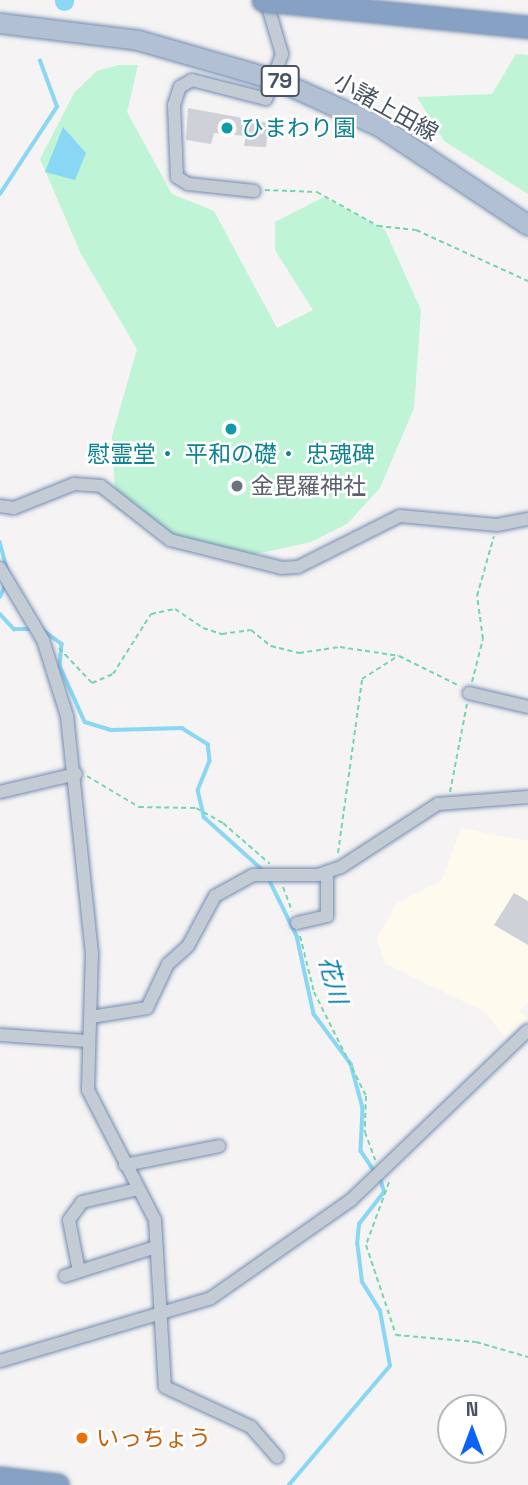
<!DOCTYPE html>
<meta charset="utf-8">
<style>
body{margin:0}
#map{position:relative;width:528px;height:1485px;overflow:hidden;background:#f5f3f3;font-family:"Space Grotesk","Noto Sans JP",sans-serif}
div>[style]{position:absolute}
.commercial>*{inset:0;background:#fefaee}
.green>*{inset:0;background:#bff4d7}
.water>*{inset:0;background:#89d7f4}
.stream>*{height:3.5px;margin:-1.75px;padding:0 1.75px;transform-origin:1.75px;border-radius:1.75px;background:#89d7f4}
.river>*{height:19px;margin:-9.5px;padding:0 9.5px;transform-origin:9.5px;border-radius:9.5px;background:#89d7f4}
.building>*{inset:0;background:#ced1d8}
.path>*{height:2px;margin-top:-1px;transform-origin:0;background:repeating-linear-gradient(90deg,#74d6ac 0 5px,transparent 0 8.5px)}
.roads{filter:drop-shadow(0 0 2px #728cb1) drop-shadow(0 0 2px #728cb1)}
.street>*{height:12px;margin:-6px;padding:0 6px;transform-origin:6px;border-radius:6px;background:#c3ccd5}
.primary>*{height:19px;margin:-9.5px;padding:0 9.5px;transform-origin:9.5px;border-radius:9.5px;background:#b1c0d3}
.highway>*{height:21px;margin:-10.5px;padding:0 10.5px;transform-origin:10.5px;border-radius:10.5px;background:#87a1c4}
.bridges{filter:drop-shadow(0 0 2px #728cb1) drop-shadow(0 0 2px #728cb1)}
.highway-bridge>*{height:21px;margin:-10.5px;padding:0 10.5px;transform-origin:10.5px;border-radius:10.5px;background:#87a1c4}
.dots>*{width:19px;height:19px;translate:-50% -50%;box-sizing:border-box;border:4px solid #fff;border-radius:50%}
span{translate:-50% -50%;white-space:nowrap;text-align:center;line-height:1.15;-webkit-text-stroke:5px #fff;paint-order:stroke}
.shield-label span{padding:2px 5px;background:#fff;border:2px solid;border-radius:5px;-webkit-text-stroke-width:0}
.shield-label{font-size:21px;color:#485462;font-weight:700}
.street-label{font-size:23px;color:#485462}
.culture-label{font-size:23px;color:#0d838f}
.left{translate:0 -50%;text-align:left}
.worship-label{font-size:23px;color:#5b616d}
.food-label{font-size:23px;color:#c56008}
.water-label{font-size:24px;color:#027dac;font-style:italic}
.north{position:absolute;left:437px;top:1394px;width:70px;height:70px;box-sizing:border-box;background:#fff;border:2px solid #b6bbc0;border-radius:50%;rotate:0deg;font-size:19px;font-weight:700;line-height:28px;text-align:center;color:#485462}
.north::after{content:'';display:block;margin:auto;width:24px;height:32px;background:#0b62f6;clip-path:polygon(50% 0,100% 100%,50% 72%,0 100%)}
</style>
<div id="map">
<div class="commercial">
<i style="clip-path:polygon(461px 828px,528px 841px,528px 1001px,520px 1011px,528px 1019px,505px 1038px,485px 1012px,384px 963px,377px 938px,397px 903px,442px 880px)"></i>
</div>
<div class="green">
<i style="clip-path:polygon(516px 54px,528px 55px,528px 194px,444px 141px,417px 97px,492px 94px)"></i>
<i style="clip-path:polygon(118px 65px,138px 65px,127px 112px,172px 194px,214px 211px,277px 328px,313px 310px,275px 250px,275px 222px,324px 197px,385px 230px,421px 310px,414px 408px,380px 488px,347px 524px,311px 542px,247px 556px,185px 551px,116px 508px,112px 436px,137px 349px,81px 254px,40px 159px,74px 93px,97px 71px)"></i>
</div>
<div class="water">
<i style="clip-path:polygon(63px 127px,86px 153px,75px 180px,45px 172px)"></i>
</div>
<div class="stream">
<i style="left:0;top:194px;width:104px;rotate:-56.8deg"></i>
<i style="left:57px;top:107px;width:49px;rotate:-110.3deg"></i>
<i style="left:0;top:542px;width:35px;rotate:75deg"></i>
<i style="left:0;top:597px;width:15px;rotate:-67deg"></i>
<i style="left:0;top:614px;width:21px;rotate:47deg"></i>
<i style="left:14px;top:629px;width:19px"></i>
<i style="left:40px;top:628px;width:27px;rotate:36deg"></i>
<i style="left:62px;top:644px;width:22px;rotate:95deg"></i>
<i style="left:60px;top:666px;width:61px;rotate:65.9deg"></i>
<i style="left:85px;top:722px;width:27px;rotate:17deg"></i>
<i style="left:111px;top:730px;width:71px;rotate:-1.6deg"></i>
<i style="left:182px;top:728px;width:31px;rotate:32deg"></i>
<i style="left:208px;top:744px;width:17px;rotate:83deg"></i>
<i style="left:210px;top:761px;width:31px;rotate:112deg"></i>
<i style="left:198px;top:790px;width:28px;rotate:77deg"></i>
<i style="left:204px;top:817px;width:81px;rotate:42deg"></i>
<i style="left:268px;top:877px;width:66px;rotate:63.8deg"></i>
<i style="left:297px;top:936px;width:80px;rotate:77.7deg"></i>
<i style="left:314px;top:1014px;width:62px;rotate:53.5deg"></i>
<i style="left:351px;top:1064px;width:46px;rotate:74.7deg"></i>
<i style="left:363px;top:1108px;width:43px;rotate:92.7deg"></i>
<i style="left:361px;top:1151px;width:25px;rotate:56deg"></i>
<i style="left:289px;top:1485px;width:156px;rotate:-49.7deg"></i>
<i style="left:390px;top:1366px;width:56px;rotate:-100.3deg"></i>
<i style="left:380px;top:1311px;width:34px;rotate:-122deg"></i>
<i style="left:362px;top:1282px;width:38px;rotate:-97deg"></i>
<i style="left:357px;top:1244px;width:20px;rotate:-84deg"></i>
<i style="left:359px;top:1224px;width:41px;rotate:-52deg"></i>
<i style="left:384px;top:1192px;width:15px;rotate:-106deg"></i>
</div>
<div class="river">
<i style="left:64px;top:1px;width:1px;rotate:-90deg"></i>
</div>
<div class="building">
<i style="clip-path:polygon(188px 108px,269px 123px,266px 147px,244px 146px,246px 136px,214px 133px,211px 144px,186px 140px)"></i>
<i style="clip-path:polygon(514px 893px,528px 901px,528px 945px,494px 925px)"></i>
</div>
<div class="path">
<i style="left:265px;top:190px;width:52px;rotate:2.2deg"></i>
<i style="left:317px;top:192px;width:70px;rotate:29.1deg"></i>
<i style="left:378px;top:226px;width:38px;rotate:6deg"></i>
<i style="left:416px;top:230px;width:123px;rotate:24.5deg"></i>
<i style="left:59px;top:648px;width:48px;rotate:46.7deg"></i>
<i style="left:92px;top:683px;width:23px;rotate:-23deg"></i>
<i style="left:113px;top:674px;width:71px;rotate:-57.7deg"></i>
<i style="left:151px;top:614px;width:25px;rotate:-12deg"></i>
<i style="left:175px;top:609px;width:34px;rotate:34deg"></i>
<i style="left:203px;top:628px;width:20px;rotate:18deg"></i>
<i style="left:222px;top:634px;width:29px;rotate:-8deg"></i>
<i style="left:251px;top:630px;width:26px;rotate:39deg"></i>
<i style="left:271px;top:646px;width:29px;rotate:14deg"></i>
<i style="left:299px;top:653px;width:41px;rotate:-8.3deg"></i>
<i style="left:340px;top:647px;width:60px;rotate:8.7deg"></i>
<i style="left:399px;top:656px;width:68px;rotate:26.2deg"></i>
<i style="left:472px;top:682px;width:44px;rotate:-75.7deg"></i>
<i style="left:483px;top:639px;width:43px;rotate:-97.9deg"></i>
<i style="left:477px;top:596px;width:62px;rotate:-74.2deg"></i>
<i style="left:87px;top:776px;width:61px;rotate:30.8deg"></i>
<i style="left:139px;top:807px;width:57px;rotate:1deg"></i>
<i style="left:196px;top:808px;width:31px;rotate:29deg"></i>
<i style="left:223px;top:823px;width:62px;rotate:41.1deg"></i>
<i style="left:450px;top:792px;width:90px;rotate:-79.1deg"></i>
<i style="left:338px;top:853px;width:176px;rotate:-82.1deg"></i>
<i style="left:362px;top:679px;width:43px;rotate:-32.6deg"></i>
<i style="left:283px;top:887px;width:26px;rotate:69deg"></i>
<i style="left:300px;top:936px;width:58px;rotate:76deg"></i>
<i style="left:314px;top:992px;width:116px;rotate:63.4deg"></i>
<i style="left:366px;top:1096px;width:36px;rotate:92deg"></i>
<i style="left:365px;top:1132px;width:30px;rotate:70deg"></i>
<i style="left:389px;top:1182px;width:67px;rotate:110.1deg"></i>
<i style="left:366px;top:1245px;width:95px;rotate:71.6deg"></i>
<i style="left:396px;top:1335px;width:80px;rotate:5deg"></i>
<i style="left:476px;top:1342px;width:54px;rotate:16.1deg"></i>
</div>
<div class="roads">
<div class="street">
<i style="left:254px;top:191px;width:66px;rotate:-173.9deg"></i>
<i style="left:188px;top:184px;width:13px;rotate:-148deg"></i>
<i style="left:177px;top:177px;width:72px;rotate:-92.4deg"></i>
<i style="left:174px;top:105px;width:19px;rotate:-72deg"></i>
<i style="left:180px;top:87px;width:14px;rotate:-30deg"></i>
<i style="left:192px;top:80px;width:76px;rotate:14.4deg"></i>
<i style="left:266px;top:99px;width:48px;rotate:-70.4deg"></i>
<i style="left:282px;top:54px;width:56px;rotate:-106.5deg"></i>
<i style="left:0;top:506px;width:14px;rotate:8deg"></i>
<i style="left:14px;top:508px;width:65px;rotate:-21.8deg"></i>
<i style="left:74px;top:484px;width:27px;rotate:4deg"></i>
<i style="left:101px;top:486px;width:88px;rotate:38deg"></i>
<i style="left:170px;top:540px;width:115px;rotate:14deg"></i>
<i style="left:282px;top:568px;width:16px;rotate:-4deg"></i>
<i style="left:298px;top:567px;width:114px;rotate:-26.6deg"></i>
<i style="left:400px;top:516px;width:97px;rotate:5.3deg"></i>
<i style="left:497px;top:525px;width:32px;rotate:-11deg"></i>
<i style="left:0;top:568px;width:84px;rotate:59.2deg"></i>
<i style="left:43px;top:640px;width:80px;rotate:72.5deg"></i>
<i style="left:67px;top:716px;width:238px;rotate:84deg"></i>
<i style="left:92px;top:953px;width:137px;rotate:91.7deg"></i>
<i style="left:88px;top:1090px;width:146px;rotate:62.7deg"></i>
<i style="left:155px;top:1220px;width:167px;rotate:86.6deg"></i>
<i style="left:165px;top:1387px;width:95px;rotate:24.9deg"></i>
<i style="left:251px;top:1427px;width:40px;rotate:49deg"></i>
<i style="left:469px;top:693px;width:61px;rotate:13.3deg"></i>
<i style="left:0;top:792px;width:78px;rotate:-13.3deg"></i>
<i style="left:297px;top:923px;width:31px;rotate:-13deg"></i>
<i style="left:327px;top:916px;width:44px;rotate:-90deg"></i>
<i style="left:91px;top:1017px;width:57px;rotate:-9.1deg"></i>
<i style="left:147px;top:1008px;width:49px;rotate:-64.5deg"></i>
<i style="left:168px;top:964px;width:27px;rotate:-42deg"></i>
<i style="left:188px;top:946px;width:57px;rotate:-61.6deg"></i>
<i style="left:215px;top:896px;width:43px;rotate:-28.9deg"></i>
<i style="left:253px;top:875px;width:65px"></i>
<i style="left:318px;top:875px;width:24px;rotate:-19deg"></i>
<i style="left:341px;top:867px;width:116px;rotate:-33deg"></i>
<i style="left:438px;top:804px;width:90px;rotate:-4.4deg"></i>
<i style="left:0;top:1035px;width:88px;rotate:3.9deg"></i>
<i style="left:125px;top:1165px;width:96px;rotate:-11.4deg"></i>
<i style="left:79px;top:1271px;width:52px;rotate:-101.1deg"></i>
<i style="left:69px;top:1220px;width:22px;rotate:-54deg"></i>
<i style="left:82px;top:1202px;width:57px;rotate:-13.1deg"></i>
<i style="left:65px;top:1276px;width:96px;rotate:-17.7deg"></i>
<i style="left:0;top:1361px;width:220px;rotate:-16.6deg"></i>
<i style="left:211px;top:1298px;width:171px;rotate:-35deg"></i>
<i style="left:351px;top:1200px;width:245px;rotate:-43.8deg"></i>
</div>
<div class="primary">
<i style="left:0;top:23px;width:139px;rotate:7deg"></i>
<i style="left:138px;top:40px;width:145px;rotate:16.1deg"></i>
<i style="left:277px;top:80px;width:112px;rotate:24.3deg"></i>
<i style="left:379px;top:126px;width:179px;rotate:33.6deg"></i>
</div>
<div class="highway">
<i style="left:0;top:1478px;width:58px;rotate:6.9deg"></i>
</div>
</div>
<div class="bridges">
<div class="highway-bridge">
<i style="left:263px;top:0;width:266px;rotate:5.8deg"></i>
</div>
</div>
<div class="dots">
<i style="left:227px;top:128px;background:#0f9aa8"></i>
<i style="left:231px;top:429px;background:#0f9aa8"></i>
<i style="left:237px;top:486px;background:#6b7280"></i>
<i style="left:82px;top:1438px;background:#e8710a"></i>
</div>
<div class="shield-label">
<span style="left:280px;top:81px">79</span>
</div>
<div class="street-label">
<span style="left:386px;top:107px;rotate:29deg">小諸上田線</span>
</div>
<div class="culture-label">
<span class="left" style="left:241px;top:128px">ひまわり園</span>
<span style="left:231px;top:454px">慰霊堂・ 平和の礎・ 忠魂碑</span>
</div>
<div class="worship-label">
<span class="left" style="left:251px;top:486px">金毘羅神社</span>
</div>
<div class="food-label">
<span class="left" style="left:96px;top:1438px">いっちょう</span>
</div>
<div class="water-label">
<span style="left:333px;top:980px;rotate:75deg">花川</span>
</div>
<div class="north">N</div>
</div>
